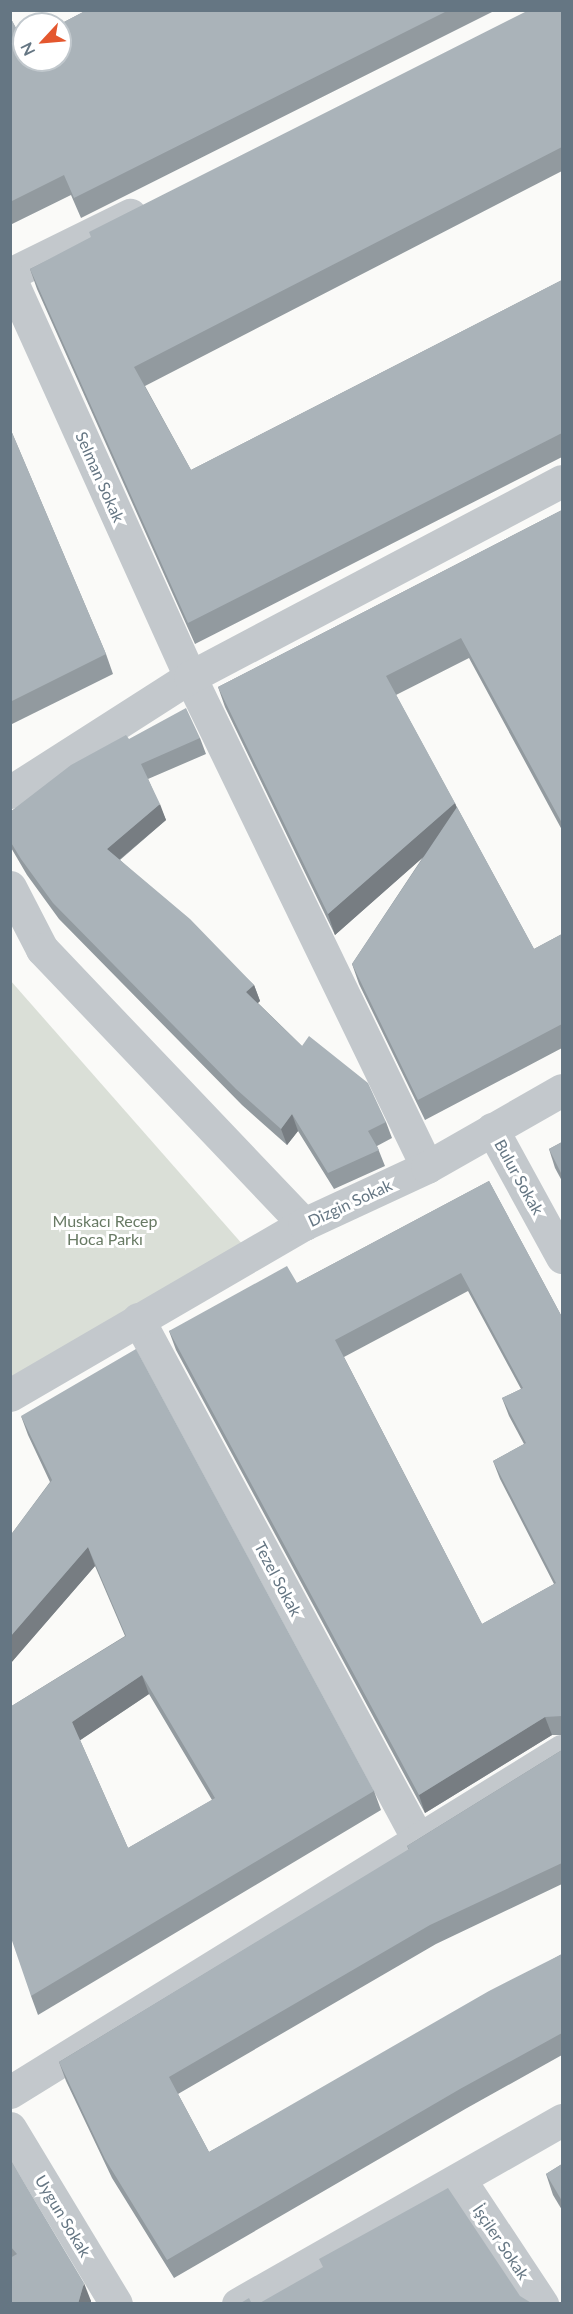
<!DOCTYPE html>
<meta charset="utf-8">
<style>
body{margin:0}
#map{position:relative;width:573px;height:2314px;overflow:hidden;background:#fafaf8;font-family:Lato,sans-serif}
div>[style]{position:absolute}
.green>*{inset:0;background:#dadfd7}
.street>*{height:33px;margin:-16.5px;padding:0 16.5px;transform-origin:16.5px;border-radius:16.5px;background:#c3c8cc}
.wall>*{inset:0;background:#929a9f}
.shaded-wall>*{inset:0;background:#777d82}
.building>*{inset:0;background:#aab3b9}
span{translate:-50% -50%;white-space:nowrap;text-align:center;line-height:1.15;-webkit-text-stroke:6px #fff;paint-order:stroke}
.street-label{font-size:16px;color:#657683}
.park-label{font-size:16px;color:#687a64}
.frame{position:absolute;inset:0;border:12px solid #657683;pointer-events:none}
.north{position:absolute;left:12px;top:12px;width:60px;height:60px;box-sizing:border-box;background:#fff;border:2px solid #c1c8cd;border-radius:50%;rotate:244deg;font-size:16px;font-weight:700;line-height:24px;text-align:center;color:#657683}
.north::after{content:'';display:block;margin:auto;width:21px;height:27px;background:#e4572e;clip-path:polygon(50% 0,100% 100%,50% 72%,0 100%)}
</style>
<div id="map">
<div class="green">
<i style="clip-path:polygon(10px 980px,251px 1254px,10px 1395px)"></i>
</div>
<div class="street">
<i style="left:10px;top:274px;width:134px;rotate:-26.2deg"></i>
<i style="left:10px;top:278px;width:438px;rotate:65.7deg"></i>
<i style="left:190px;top:677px;width:544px;rotate:64.19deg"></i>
<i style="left:10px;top:792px;width:214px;rotate:-32.6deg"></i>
<i style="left:190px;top:677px;width:420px;rotate:-27.8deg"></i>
<i style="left:10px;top:887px;width:70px;rotate:62.7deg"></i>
<i style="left:42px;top:949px;width:380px;rotate:46.4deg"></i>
<i style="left:492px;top:1129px;width:146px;rotate:61.3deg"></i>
<i style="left:138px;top:1319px;width:591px;rotate:61.7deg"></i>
<i style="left:10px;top:1395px;width:340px;rotate:-30.2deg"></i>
<i style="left:304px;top:1224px;width:136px;rotate:-24.9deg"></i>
<i style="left:427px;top:1167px;width:155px;rotate:-29.7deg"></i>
<i style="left:10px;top:2092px;width:649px;rotate:-31.71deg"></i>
<i style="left:10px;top:2128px;width:205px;rotate:58.9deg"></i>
<i style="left:460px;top:2180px;width:149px;rotate:56.5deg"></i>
<i style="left:238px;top:2304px;width:373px;rotate:-29.6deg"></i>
</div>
<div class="wall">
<i style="clip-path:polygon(87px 10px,496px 10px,81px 218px,71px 195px,10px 225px,10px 17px,24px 43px)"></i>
<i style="clip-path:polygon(562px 10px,562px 171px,145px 386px,191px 470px,562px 280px,562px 457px,195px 644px,37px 289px,30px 269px)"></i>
<i style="clip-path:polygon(10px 428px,106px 654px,113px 674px,10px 725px)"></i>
<i style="clip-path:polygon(562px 510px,562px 830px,469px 658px,396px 695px,534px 949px,562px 934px,562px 1048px,425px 1120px,359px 984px,352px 964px,423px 857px,335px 935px,225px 707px,218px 687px)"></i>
<i style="clip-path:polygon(200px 738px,206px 754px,148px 779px,166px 820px,120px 860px,254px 985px,260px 1001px,258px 1003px,302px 1046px,386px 1122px,392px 1138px,377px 1146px,385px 1166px,334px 1189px,298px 1131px,287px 1145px,242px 1105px,59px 919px,27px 875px,10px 846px,10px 812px,129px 739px)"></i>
<i style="clip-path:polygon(562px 1142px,562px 1181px,555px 1168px,549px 1149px)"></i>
<i style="clip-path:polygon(evenodd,489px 1181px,562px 1317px,562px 1735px,552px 1735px,425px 1813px,176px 1350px,169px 1331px,297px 1283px,489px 1181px,468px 1291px,521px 1389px,502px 1398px,509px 1416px,524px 1444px,493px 1461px,500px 1479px,554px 1584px,482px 1624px,344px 1357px,468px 1291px)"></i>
<i style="clip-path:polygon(evenodd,21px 1416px,374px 1791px,381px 1810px,38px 2015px,31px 1996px,10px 1707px,125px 1636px,95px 1566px,10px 1664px,10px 1536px,50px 1482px,28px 1435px,21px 1416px,149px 1694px,212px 1800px,128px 1848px,80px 1740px,149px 1694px)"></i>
<i style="clip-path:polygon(562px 1750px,562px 1884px,436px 1944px,178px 2094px,209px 2152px,562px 1954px,562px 2055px,467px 2108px,174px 2278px,112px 2178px,66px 2081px,59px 2062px,409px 1850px,407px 1846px)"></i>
<i style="clip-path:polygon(10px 2159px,91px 2301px,90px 2304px,10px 2304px,12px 2257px,10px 2256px)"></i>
<i style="clip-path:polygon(562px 2164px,562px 2210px,553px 2195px,546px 2174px)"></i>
</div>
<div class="shaded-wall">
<i style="clip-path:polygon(455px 803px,462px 823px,335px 935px,328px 914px)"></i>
<i style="clip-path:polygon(160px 804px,166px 820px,113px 865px,107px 849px)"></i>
<i style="clip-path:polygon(254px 985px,260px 1001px,252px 1008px,246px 992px)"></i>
<i style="clip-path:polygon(292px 1114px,298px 1131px,287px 1145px,281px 1129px)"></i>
<i style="clip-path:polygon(88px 1547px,95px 1566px,10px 1664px,10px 1637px)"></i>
<i style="clip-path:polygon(142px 1675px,149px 1694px,79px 1741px,72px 1722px)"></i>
<i style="clip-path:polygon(545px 1717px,552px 1735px,425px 1813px,419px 1795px)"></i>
<i style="clip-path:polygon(84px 2283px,91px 2301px,90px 2304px,78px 2304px)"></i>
</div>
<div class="building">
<i style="clip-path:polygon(87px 10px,449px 10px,74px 198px,64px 175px,10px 202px,10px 17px,24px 43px,24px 60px,60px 60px,60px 24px)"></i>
<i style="clip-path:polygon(529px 10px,562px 10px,562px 147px,134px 367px,191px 470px,562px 280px,562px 433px,188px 623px,30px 269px,91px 237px,89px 232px)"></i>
<i style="clip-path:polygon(10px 428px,106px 654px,10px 702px)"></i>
<i style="clip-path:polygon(562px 510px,562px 823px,461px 638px,386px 676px,455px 803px,328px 914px,218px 687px)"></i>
<i style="clip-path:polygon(186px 708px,200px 738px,141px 764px,160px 804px,107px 849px,190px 919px,254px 985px,246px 992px,302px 1046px,309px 1036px,368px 1083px,386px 1122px,368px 1131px,379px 1150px,328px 1173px,292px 1114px,281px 1129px,236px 1089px,53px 903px,21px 859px,10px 841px,10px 812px,71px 765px,126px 735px,129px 739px)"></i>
<i style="clip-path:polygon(457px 807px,534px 949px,562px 934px,562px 1024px,418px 1100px,352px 964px)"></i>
<i style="clip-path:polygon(562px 1142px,562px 1175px,549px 1149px)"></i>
<i style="clip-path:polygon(evenodd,489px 1181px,562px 1317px,562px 1716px,545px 1717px,419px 1795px,169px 1331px,287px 1266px,297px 1283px,489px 1181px,461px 1273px,523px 1388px,502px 1398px,526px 1443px,493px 1461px,556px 1583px,482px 1624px,335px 1340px,461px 1273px)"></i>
<i style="clip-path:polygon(evenodd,136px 1349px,374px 1791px,31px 1996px,10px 1935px,10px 1707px,126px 1636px,88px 1547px,10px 1637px,10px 1536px,52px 1480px,21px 1416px,136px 1349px,142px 1675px,215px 1798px,128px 1848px,72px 1722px,142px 1675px)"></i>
<i style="clip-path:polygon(562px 1750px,562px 1863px,430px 1925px,169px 2077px,209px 2152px,489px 1991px,562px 1954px,562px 2033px,460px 2089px,167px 2260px,105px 2159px,59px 2062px,409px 1849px,407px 1846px)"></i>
<i style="clip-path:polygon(10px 2159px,84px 2283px,78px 2304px,10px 2304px,10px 2258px,17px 2254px,10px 2246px)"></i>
<i style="clip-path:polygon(562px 2164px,562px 2201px,546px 2174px)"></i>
<i style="clip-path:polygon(448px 2188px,520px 2296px,533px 2304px,258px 2304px,323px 2267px,319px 2259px)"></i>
<i style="clip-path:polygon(249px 2298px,252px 2304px,239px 2304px)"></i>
</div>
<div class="street-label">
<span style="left:100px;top:477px;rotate:66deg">Selman Sokak</span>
<span style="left:519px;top:1177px;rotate:61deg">Bulur Sokak</span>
<span style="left:350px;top:1203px;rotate:-25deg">Dizgin Sokak</span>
<span style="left:278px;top:1579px;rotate:62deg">Tezel Sokak</span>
<span style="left:63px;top:2216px;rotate:59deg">Uygun Sokak</span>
<span style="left:501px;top:2242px;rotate:56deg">İşçiler Sokak</span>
</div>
<div class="park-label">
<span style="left:105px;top:1230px">Muskacı Recep<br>Hoca Parkı</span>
</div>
<div class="frame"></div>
<div class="north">N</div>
</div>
